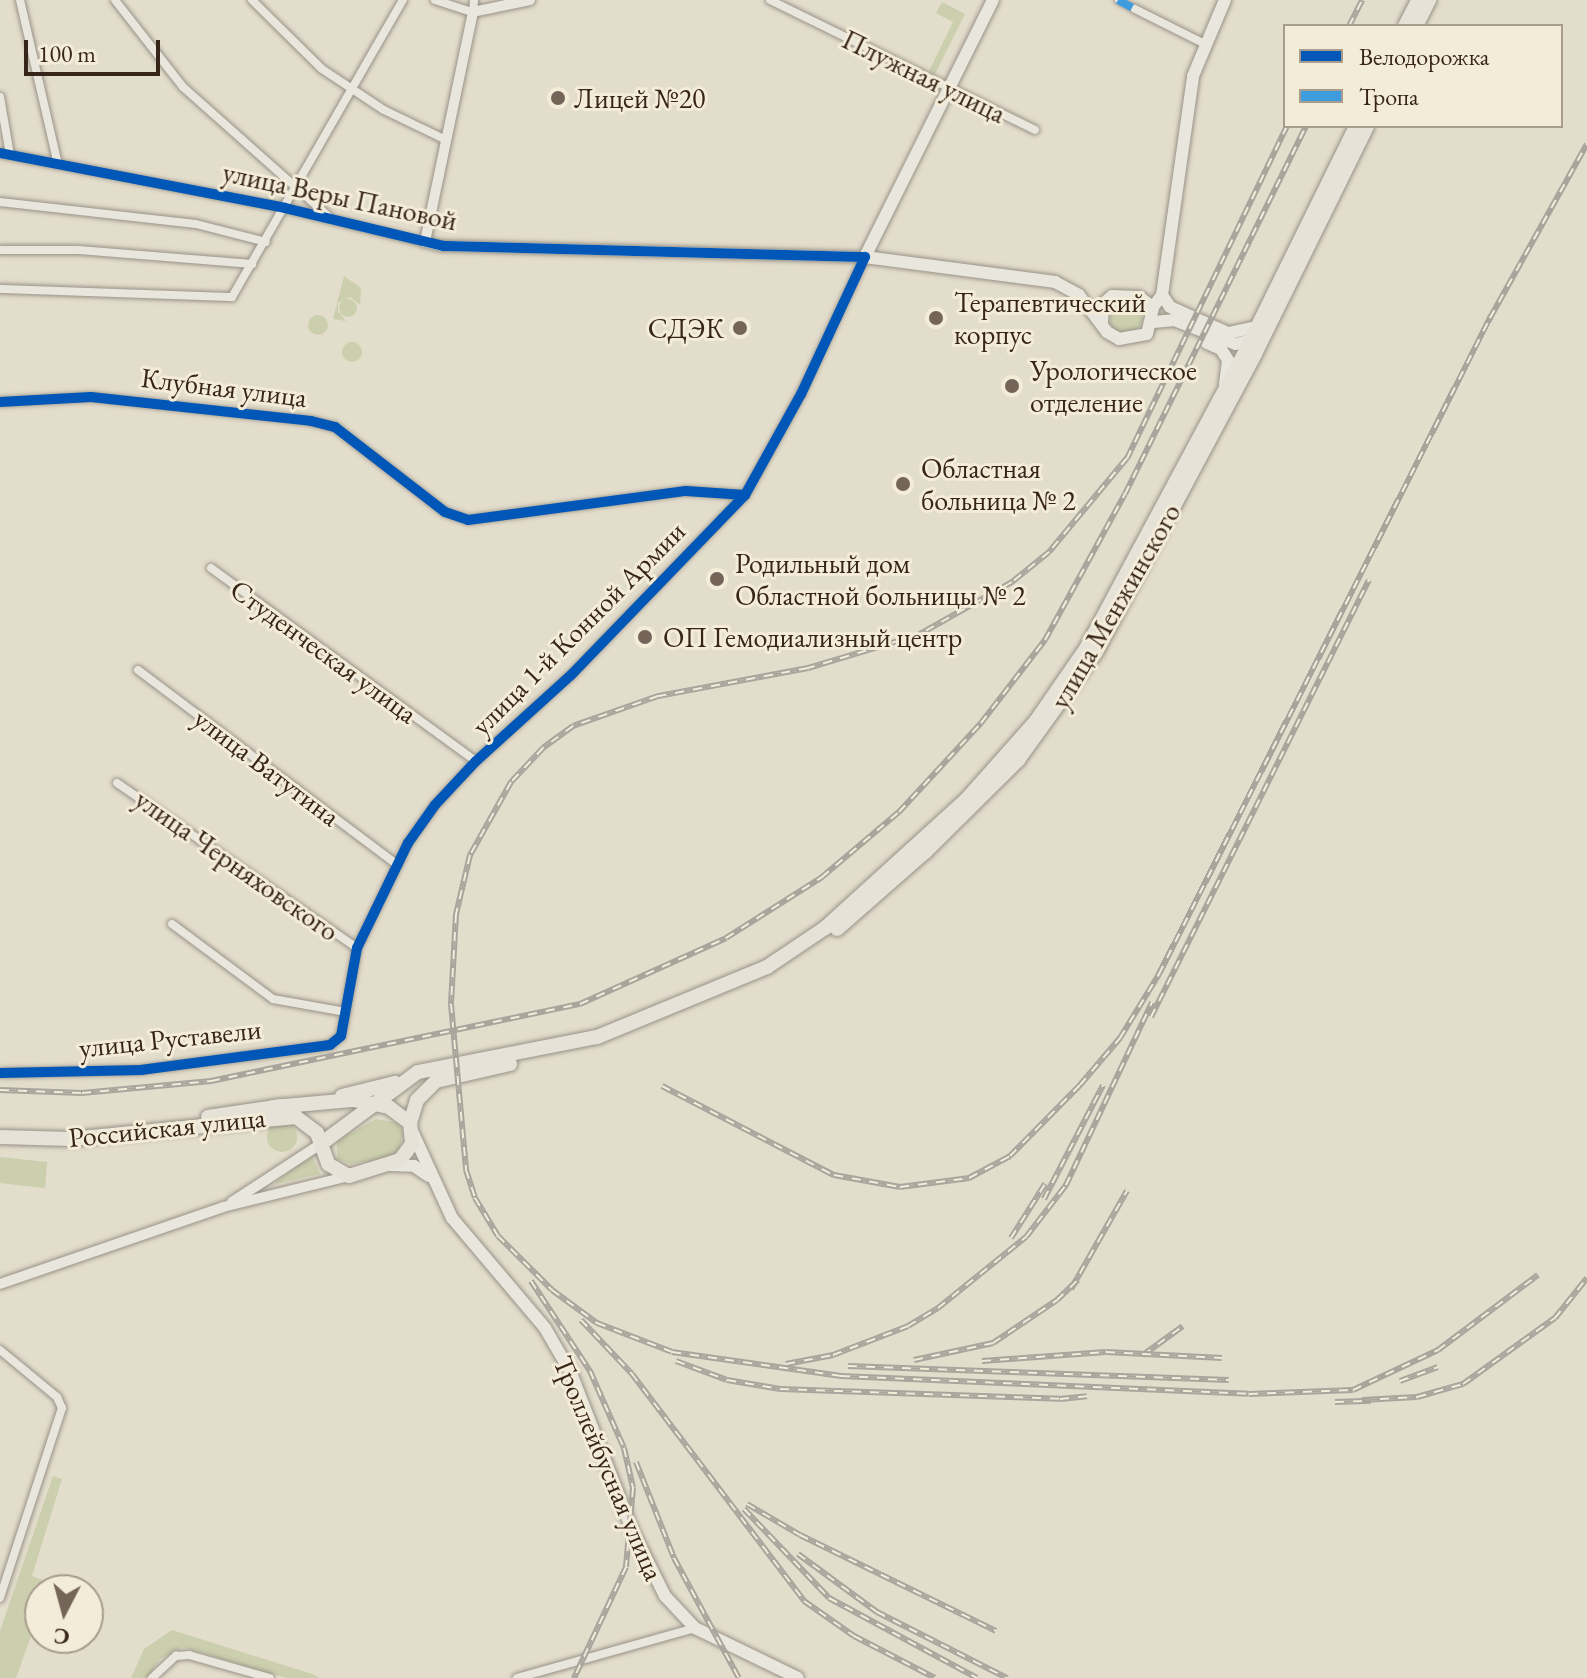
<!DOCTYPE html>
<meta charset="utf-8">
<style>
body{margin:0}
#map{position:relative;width:1587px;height:1678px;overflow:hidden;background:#e3ddcc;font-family:"EB Garamond",serif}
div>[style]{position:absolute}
.green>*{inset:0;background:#cbcfad}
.round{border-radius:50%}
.roads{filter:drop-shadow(0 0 2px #989287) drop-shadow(0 0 2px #989287)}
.pedestrian>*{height:6px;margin:-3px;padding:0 3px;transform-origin:3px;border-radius:3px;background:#e9e6de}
.minor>*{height:8px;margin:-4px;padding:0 4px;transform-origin:4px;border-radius:4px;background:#e9e6de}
.tertiary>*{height:10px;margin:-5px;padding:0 5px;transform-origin:5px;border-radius:5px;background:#e9e6de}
.secondary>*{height:12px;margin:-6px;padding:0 6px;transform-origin:6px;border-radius:6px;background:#e9e6de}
.primary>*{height:14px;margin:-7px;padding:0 7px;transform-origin:7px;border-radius:7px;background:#e6e2d8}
.rail>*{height:6px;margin-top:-3px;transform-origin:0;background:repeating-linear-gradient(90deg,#f3ecd8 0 9px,#a9a59d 0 18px);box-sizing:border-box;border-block:2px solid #a9a59d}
.quiet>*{height:8px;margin-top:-4px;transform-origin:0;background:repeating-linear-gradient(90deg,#3e9cdf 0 16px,transparent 0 24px)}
.cycleway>*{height:10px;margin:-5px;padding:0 5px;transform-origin:5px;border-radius:5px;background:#0057b8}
.dots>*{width:22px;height:22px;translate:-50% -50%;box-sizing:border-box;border:4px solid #f3ecd8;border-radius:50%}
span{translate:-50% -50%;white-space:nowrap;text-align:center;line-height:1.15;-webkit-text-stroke:6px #f3ecd8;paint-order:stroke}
.street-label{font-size:28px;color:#38251a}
.poi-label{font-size:28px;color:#38251a}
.left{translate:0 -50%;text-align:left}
.right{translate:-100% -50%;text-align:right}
.legend{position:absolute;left:1283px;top:24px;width:280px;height:104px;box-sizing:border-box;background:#f3ecd8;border:2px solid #a89c8c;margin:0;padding:10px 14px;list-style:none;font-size:24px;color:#38251a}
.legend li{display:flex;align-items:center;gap:16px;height:40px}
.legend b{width:40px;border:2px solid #a89c8c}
.north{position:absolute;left:24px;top:1574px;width:80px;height:80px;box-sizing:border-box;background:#f3ecd8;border:2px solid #a89c8c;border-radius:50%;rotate:186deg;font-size:22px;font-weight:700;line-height:32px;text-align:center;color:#38251a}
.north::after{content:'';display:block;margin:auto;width:28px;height:36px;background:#746558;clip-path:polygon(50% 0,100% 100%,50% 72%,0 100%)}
.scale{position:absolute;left:24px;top:40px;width:136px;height:36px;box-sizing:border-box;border:4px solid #38251a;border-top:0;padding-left:10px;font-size:24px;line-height:28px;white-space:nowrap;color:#38251a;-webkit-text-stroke:6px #f3ecd8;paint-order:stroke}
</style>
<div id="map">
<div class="green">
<i style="clip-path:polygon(942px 2px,965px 14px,935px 74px,929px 71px,953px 22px,936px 13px)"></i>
<i style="clip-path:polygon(344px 276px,361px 288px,360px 305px,350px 297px,338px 303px,338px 311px,346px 321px,333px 319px)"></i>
<i class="round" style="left:339px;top:299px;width:18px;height:18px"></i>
<i class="round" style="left:1110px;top:302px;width:32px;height:32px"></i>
<i class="round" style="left:308px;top:315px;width:20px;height:20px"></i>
<i class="round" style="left:342px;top:342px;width:20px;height:20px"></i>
<i style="clip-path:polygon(376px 1119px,398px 1123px,403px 1133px,399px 1150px,386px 1158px,351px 1164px,337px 1159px,337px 1141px)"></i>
<i class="round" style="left:267px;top:1122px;width:30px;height:30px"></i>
<i style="clip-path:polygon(312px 1156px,320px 1174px,276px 1184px,276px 1182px)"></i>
<i style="clip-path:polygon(0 1157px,47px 1162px,45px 1188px,0 1183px)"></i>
<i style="clip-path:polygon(53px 1476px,62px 1479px,32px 1576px,50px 1583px,47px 1590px,40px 1590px,40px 1611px,16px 1678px,0 1678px,0 1631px)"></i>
<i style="clip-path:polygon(172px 1630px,315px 1675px,320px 1678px,286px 1678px,183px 1647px,160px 1659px,147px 1678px,131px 1678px,144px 1649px)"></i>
</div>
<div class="roads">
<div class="pedestrian">
<i style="left:1118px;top:0;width:19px;rotate:28deg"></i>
</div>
<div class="minor">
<i style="left:20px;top:0;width:168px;rotate:77deg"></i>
<i style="left:115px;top:0;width:110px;rotate:52deg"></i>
<i style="left:183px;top:87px;width:193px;rotate:41.6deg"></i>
<i style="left:252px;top:0;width:98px;rotate:44.6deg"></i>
<i style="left:322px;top:69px;width:74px;rotate:33.5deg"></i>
<i style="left:384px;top:110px;width:69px;rotate:25.8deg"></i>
<i style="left:435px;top:0;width:40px;rotate:18deg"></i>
<i style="left:473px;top:12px;width:12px;rotate:-85deg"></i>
<i style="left:770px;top:0;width:295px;rotate:26.1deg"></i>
<i style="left:1135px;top:9px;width:76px;rotate:26.6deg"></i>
<i style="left:0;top:97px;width:59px;rotate:80.2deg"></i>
<i style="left:0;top:153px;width:290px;rotate:10.9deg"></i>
<i style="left:285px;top:208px;width:144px;rotate:13.7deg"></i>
<i style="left:0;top:202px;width:197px;rotate:6.4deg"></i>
<i style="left:196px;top:224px;width:72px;rotate:14.4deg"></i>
<i style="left:0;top:250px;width:79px"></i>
<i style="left:79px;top:250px;width:174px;rotate:4.6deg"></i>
<i style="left:0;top:289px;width:232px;rotate:2deg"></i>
<i style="left:232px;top:297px;width:343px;rotate:-60.1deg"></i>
<i style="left:0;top:402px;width:91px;rotate:-3.1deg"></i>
<i style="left:91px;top:397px;width:221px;rotate:6.2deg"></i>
<i style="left:311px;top:421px;width:25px;rotate:14deg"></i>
<i style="left:335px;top:427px;width:139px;rotate:37.7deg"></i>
<i style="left:445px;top:512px;width:24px;rotate:19deg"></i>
<i style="left:468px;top:520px;width:220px;rotate:-7.6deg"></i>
<i style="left:686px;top:491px;width:59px;rotate:3.9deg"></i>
<i style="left:211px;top:568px;width:328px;rotate:36.1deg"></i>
<i style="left:138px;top:670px;width:323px;rotate:36.9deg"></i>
<i style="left:117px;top:783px;width:291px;rotate:34.5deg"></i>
<i style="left:172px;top:924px;width:126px;rotate:36.6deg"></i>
<i style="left:273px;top:999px;width:74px;rotate:10.1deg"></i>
<i style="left:0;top:1073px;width:141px;rotate:-1.2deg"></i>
<i style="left:141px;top:1070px;width:191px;rotate:-7.5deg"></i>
<i style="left:330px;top:1045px;width:14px;rotate:-39deg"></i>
<i style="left:341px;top:1036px;width:89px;rotate:-79.7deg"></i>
<i style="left:357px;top:948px;width:117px;rotate:-64.1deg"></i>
<i style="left:408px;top:843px;width:47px;rotate:-54.6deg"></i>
<i style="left:435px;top:805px;width:60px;rotate:-47deg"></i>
<i style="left:476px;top:761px;width:128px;rotate:-42.2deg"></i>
<i style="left:571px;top:675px;width:250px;rotate:-46deg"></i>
<i style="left:745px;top:495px;width:115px;rotate:-61deg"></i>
<i style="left:801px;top:394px;width:151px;rotate:-65deg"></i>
<i style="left:0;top:1350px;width:74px;rotate:39.5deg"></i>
<i style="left:57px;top:1397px;width:12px;rotate:66deg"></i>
<i style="left:62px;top:1408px;width:200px;rotate:108.1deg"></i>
<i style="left:152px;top:1678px;width:33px;rotate:-43deg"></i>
<i style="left:176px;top:1656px;width:13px;rotate:-4deg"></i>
<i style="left:189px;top:1655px;width:84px;rotate:15.9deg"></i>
<i style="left:517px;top:1678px;width:185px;rotate:-15.7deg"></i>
</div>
<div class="tertiary">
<i style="left:530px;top:0;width:58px;rotate:168.1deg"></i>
<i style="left:473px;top:12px;width:235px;rotate:101.8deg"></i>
<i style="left:425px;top:242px;width:18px;rotate:13deg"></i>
<i style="left:443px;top:246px;width:422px;rotate:1.5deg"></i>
<i style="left:232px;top:1202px;width:108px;rotate:-33.2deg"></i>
<i style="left:0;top:1284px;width:236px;rotate:-19deg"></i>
<i style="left:223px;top:1207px;width:130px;rotate:-13.8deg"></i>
</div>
<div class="secondary">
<i style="left:993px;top:0;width:287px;rotate:116.5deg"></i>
<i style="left:865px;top:257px;width:192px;rotate:7.5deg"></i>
<i style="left:1055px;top:282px;width:27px;rotate:28deg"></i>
<i style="left:1079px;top:295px;width:46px;rotate:52.9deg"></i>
<i style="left:1107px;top:332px;width:14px;rotate:30deg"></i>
<i style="left:1119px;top:339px;width:28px;rotate:-10deg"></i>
<i style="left:1147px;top:334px;width:28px;rotate:-77deg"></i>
<i style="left:1153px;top:307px;width:17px;rotate:-144deg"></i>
<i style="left:1139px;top:297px;width:27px;rotate:-178deg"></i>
<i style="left:1112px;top:296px;width:12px;rotate:138deg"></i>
<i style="left:1103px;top:304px;width:21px;rotate:93deg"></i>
<i style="left:1162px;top:295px;width:14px;rotate:56deg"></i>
<i style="left:1170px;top:307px;width:64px;rotate:24.1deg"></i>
<i style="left:1228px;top:333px;width:30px;rotate:-12deg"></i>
<i style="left:1153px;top:307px;width:15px;rotate:-53deg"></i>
<i style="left:1162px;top:295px;width:221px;rotate:-81.9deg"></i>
<i style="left:1193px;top:76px;width:82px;rotate:-67.2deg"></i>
<i style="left:1154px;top:322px;width:20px;rotate:-6deg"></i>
<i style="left:1174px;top:320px;width:66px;rotate:21.2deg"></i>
<i style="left:1236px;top:344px;width:21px;rotate:-14deg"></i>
<i style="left:1207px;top:343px;width:15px;rotate:23deg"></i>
<i style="left:1221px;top:349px;width:13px;rotate:58deg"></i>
<i style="left:1228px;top:360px;width:25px;rotate:97deg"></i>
<i style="left:412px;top:1131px;width:96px;rotate:65.3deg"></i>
<i style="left:452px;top:1218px;width:144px;rotate:49.8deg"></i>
<i style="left:545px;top:1328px;width:52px;rotate:60deg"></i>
<i style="left:571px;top:1373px;width:171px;rotate:68.7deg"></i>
<i style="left:633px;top:1532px;width:72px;rotate:63.4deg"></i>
<i style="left:665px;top:1596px;width:44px;rotate:46.8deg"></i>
<i style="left:695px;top:1628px;width:114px;rotate:25.9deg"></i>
<i style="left:389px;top:1165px;width:25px;rotate:2deg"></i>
<i style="left:414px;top:1166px;width:18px;rotate:34deg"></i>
</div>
<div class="primary">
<i style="left:1405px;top:26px;width:29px;rotate:-63deg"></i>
<i style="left:1416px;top:26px;width:29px;rotate:-63deg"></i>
<i style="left:837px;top:929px;width:117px;rotate:-41.2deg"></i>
<i style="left:925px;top:852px;width:131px;rotate:-44.7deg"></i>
<i style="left:1018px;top:760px;width:133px;rotate:-54.2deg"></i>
<i style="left:1096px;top:652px;width:338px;rotate:-61.9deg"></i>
<i style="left:1255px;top:354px;width:254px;rotate:-63.8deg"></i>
<i style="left:342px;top:1096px;width:55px;rotate:-13.8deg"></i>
<i style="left:208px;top:1117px;width:75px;rotate:-8.5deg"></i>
<i style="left:410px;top:1123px;width:24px;rotate:-73deg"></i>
<i style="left:417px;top:1100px;width:27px;rotate:-45deg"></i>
<i style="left:436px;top:1081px;width:76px;rotate:-12.9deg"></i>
<i style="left:0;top:1137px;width:71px;rotate:1.6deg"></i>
<i style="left:71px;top:1139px;width:226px;rotate:-5.6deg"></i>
<i style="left:296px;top:1117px;width:26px;rotate:37deg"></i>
<i style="left:317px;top:1133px;width:33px;rotate:70deg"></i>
<i style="left:328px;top:1164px;width:24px;rotate:30deg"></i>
<i style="left:349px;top:1176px;width:53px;rotate:-17.4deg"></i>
<i style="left:400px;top:1160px;width:20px;rotate:-53deg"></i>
<i style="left:412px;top:1144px;width:21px;rotate:-95deg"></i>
<i style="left:410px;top:1123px;width:26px;rotate:-143deg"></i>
<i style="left:389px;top:1107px;width:38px;rotate:-169deg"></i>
<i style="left:352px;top:1100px;width:79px;rotate:174.9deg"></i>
<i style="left:322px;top:1143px;width:119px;rotate:-36.5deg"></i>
<i style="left:418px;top:1072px;width:182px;rotate:-11.1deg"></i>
<i style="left:597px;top:1037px;width:184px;rotate:-22.4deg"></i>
<i style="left:767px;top:967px;width:70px;rotate:-33.9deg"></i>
<i style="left:825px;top:928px;width:192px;rotate:-42.3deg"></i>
<i style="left:967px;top:799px;width:104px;rotate:-48.5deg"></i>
<i style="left:1036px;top:721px;width:90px;rotate:-55.4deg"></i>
<i style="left:1087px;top:647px;width:328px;rotate:-61.8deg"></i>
<i style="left:1242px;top:358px;width:258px;rotate:-63.8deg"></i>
</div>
</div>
<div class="rail">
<i style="left:1349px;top:26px;width:29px;rotate:-63deg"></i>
<i style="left:1287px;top:126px;width:369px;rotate:115.7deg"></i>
<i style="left:1127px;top:458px;width:122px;rotate:129.7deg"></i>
<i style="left:1049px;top:552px;width:48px;rotate:141deg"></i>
<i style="left:1012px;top:582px;width:108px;rotate:150.6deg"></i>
<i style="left:918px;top:635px;width:115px;rotate:163.3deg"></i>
<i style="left:808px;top:668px;width:153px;rotate:169.4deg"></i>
<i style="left:658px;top:696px;width:90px;rotate:160.6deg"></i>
<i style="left:573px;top:726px;width:37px;rotate:144deg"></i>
<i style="left:543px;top:748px;width:47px;rotate:133.3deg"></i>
<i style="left:511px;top:782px;width:84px;rotate:119.3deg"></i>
<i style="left:470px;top:855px;width:61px;rotate:103.3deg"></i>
<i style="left:456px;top:914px;width:90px;rotate:93.2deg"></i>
<i style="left:451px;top:1004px;width:167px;rotate:84.8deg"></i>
<i style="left:466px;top:1170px;width:29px;rotate:72deg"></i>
<i style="left:475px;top:1198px;width:44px;rotate:58.8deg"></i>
<i style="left:498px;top:1236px;width:76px;rotate:45deg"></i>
<i style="left:552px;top:1290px;width:56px;rotate:36.3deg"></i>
<i style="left:597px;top:1323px;width:80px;rotate:21.1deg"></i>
<i style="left:672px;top:1352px;width:171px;rotate:8.1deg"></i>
<i style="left:841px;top:1376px;width:408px;rotate:2.5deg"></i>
<i style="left:1249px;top:1394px;width:104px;rotate:-2.2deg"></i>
<i style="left:1353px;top:1390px;width:94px;rotate:-25.2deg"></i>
<i style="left:1438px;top:1350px;width:125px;rotate:-36.9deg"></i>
<i style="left:1151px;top:1017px;width:488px;rotate:-63.5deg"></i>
<i style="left:662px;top:1086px;width:194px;rotate:27.4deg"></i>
<i style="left:834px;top:1175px;width:67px;rotate:10.3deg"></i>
<i style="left:900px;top:1187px;width:70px;rotate:-7.4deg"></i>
<i style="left:969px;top:1178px;width:47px;rotate:-28.2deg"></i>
<i style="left:1010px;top:1156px;width:100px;rotate:-45.4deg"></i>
<i style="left:1080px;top:1085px;width:62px;rotate:-49.6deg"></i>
<i style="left:1120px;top:1038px;width:75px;rotate:-58.6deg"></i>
<i style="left:1159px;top:974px;width:735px;rotate:-63.23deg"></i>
<i style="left:1490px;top:318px;width:199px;rotate:-60.9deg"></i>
<i style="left:0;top:1090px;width:82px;rotate:2.1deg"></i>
<i style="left:82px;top:1093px;width:130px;rotate:-5.3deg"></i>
<i style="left:211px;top:1081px;width:377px;rotate:-11.8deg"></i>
<i style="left:580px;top:1004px;width:160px;rotate:-24.3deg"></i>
<i style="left:726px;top:938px;width:114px;rotate:-32.4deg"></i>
<i style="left:822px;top:877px;width:101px;rotate:-40.2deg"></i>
<i style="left:899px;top:812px;width:121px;rotate:-47.3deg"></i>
<i style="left:981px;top:723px;width:105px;rotate:-52.4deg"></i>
<i style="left:1045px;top:640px;width:166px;rotate:-61.3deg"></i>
<i style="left:1125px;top:494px;width:410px;rotate:-63.8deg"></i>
<i style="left:1044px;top:1199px;width:128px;rotate:-62.6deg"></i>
<i style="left:1011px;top:1238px;width:64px;rotate:-57.8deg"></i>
<i style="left:531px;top:1281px;width:108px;rotate:56.8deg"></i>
<i style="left:590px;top:1371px;width:84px;rotate:66.2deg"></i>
<i style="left:624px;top:1448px;width:41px;rotate:77.3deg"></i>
<i style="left:633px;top:1488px;width:79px;rotate:95.1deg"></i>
<i style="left:626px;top:1567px;width:123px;rotate:115.1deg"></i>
<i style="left:1071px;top:1289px;width:113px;rotate:-60.3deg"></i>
<i style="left:581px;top:1320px;width:74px;rotate:46.6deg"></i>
<i style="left:632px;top:1374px;width:285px;rotate:52.8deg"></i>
<i style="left:804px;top:1601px;width:61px;rotate:35deg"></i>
<i style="left:854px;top:1636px;width:91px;rotate:27.4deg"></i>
<i style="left:1143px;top:1355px;width:49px;rotate:-35.9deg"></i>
<i style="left:914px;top:1360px;width:81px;rotate:-12.1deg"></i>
<i style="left:993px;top:1343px;width:77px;rotate:-33.9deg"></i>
<i style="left:1057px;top:1300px;width:29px;rotate:-44deg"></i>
<i style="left:676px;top:1361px;width:54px;rotate:20.4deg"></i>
<i style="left:727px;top:1380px;width:54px;rotate:9.6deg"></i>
<i style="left:780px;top:1389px;width:280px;rotate:2deg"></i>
<i style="left:1060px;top:1399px;width:27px;rotate:-6deg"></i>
<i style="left:982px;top:1361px;width:124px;rotate:-4.2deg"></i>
<i style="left:1106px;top:1352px;width:116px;rotate:3deg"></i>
<i style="left:786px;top:1364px;width:48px;rotate:-10.8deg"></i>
<i style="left:833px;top:1355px;width:80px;rotate:-21.1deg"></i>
<i style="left:908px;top:1326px;width:35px;rotate:-31deg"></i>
<i style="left:938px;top:1308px;width:113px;rotate:-38.9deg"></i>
<i style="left:1026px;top:1237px;width:66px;rotate:-52.4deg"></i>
<i style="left:1066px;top:1185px;width:202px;rotate:-64.8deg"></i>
<i style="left:848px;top:1366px;width:381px;rotate:2.1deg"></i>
<i style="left:1400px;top:1381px;width:40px;rotate:-20.2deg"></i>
<i style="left:1362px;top:1400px;width:55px;rotate:-3.1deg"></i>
<i style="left:1417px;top:1397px;width:48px;rotate:-15.8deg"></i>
<i style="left:1463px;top:1384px;width:113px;rotate:-35.7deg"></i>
<i style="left:1555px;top:1318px;width:51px;rotate:-51.3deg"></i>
<i style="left:1335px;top:1402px;width:36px;rotate:-2deg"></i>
<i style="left:636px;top:1462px;width:103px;rotate:68.4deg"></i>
<i style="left:674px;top:1558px;width:136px;rotate:61.6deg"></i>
<i style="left:747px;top:1504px;width:61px;rotate:30.3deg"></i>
<i style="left:800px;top:1535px;width:218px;rotate:26.1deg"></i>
<i style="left:744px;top:1509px;width:123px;rotate:46.3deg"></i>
<i style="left:829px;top:1598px;width:168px;rotate:28.4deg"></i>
<i style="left:798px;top:1554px;width:98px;rotate:36.3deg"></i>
<i style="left:877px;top:1612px;width:146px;rotate:26.9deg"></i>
</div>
<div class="quiet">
<i style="left:1118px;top:0;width:19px;rotate:28deg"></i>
</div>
<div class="cycleway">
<i style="left:0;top:153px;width:290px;rotate:10.9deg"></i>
<i style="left:285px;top:208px;width:163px;rotate:13.5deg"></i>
<i style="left:443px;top:246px;width:422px;rotate:1.5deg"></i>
<i style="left:865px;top:257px;width:151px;rotate:115deg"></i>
<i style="left:801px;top:394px;width:115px;rotate:119deg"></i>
<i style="left:745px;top:495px;width:250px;rotate:134deg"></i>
<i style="left:571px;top:675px;width:128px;rotate:137.8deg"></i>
<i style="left:476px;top:761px;width:60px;rotate:133deg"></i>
<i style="left:435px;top:805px;width:47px;rotate:125.4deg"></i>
<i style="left:408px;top:843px;width:117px;rotate:115.9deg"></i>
<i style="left:357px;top:948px;width:89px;rotate:100.3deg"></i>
<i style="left:341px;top:1036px;width:14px;rotate:141deg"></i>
<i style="left:330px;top:1045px;width:191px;rotate:172.5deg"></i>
<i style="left:141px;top:1070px;width:141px;rotate:178.8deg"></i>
<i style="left:0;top:402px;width:91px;rotate:-3.1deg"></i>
<i style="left:91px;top:397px;width:221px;rotate:6.2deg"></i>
<i style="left:311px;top:421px;width:25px;rotate:14deg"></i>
<i style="left:335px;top:427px;width:139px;rotate:37.7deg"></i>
<i style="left:445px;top:512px;width:24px;rotate:19deg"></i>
<i style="left:468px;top:520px;width:220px;rotate:-7.6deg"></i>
<i style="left:686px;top:491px;width:59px;rotate:3.9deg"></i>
</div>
<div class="dots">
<i style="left:558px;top:98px;background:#746558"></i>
<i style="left:936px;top:318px;background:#746558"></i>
<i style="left:740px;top:328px;background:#746558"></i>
<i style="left:1012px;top:386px;background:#746558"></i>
<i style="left:903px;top:484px;background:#746558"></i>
<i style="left:717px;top:579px;background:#746558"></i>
<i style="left:645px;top:637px;background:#746558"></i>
</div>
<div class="street-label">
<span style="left:924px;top:76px;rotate:26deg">Плужная улица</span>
<span style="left:340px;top:196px;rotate:12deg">улица Веры Пановой</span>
<span style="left:224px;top:387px;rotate:7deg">Клубная улица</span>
<span style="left:1115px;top:606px;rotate:-60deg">улица Менжинского</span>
<span style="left:578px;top:628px;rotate:-45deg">улица 1-й Конной Армии</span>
<span style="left:324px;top:651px;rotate:36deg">Студенческая улица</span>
<span style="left:267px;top:767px;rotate:37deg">улица Ватутина</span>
<span style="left:237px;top:865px;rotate:35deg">улица Черняховского</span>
<span style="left:170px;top:1038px;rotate:-6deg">улица Руставели</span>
<span style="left:167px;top:1127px;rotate:-6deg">Российская улица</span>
<span style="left:609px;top:1468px;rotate:67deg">Троллейбусная улица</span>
</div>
<div class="poi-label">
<span class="left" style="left:574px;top:98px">Лицей №20</span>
<span class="left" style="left:954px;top:318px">Терапевтический<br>корпус</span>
<span class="right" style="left:724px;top:328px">СДЭК</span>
<span class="left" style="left:1030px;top:386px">Урологическое<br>отделение</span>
<span class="left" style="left:921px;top:484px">Областная<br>больница № 2</span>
<span class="left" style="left:735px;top:579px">Родильный дом<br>Областной больницы № 2</span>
<span class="left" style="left:663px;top:637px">ОП Гемодиализный центр</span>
</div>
<ul class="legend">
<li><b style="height:10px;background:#0057b8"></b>Велодорожка</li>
<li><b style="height:10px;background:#3e9cdf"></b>Тропа</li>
</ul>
<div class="north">С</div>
<div class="scale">100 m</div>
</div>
